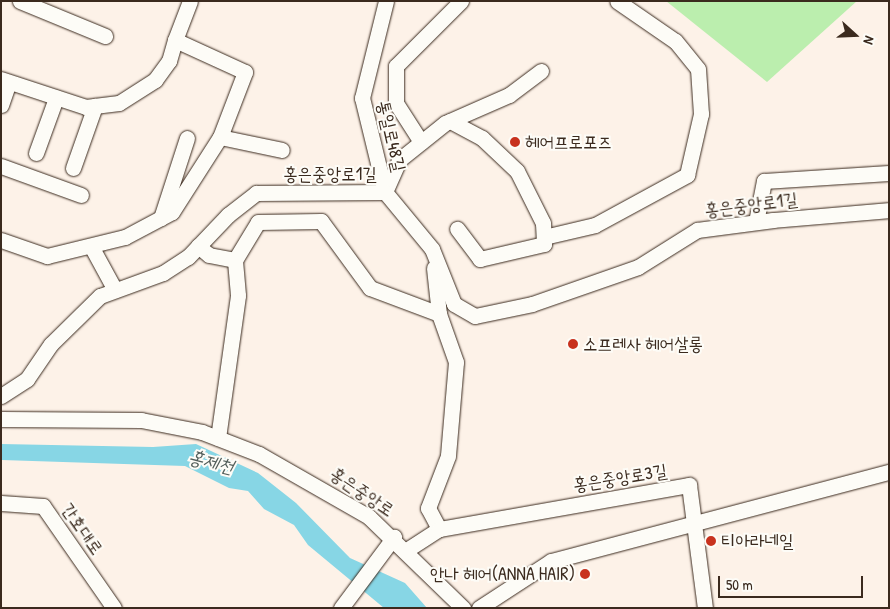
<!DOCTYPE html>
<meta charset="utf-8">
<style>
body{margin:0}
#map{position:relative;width:890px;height:609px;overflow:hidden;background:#fdf2e8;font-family:"Patrick Hand","Poor Story",sans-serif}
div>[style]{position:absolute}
.green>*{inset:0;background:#bbeeae}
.water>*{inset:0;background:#87d6e5}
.roads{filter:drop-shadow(0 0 1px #3b2a1e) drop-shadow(0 0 1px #3b2a1e)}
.street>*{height:15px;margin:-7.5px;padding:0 7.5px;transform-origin:7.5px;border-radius:7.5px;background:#fdfcf7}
.dots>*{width:14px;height:14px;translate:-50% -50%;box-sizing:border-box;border:2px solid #fdfcf7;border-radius:50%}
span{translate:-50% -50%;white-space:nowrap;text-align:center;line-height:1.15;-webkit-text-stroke:4px #fdfcf7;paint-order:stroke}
.street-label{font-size:18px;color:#3b2a1e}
.poi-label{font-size:18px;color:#3b2a1e}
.left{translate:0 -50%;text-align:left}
.right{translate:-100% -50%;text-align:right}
.water-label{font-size:19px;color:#525e5a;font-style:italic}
.frame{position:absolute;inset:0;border:2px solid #3b2a1e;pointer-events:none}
.north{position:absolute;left:830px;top:10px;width:50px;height:50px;-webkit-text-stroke:4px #fdfcf7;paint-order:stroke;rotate:110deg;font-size:14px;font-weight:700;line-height:20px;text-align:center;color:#3b2a1e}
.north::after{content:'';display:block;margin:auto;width:18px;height:22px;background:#3b2a1e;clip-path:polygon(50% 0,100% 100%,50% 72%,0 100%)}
.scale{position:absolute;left:718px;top:576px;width:145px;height:22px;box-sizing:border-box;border:2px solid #3b2a1e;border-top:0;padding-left:6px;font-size:15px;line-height:18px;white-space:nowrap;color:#3b2a1e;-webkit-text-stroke:4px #fdfcf7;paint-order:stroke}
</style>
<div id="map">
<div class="green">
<i style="clip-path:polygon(666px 1px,857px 1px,767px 82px)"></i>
</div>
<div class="water">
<i style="clip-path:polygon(1px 444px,153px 447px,196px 444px,258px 473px,296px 503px,350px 558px,405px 583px,427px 608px,384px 608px,308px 545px,294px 525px,264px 509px,248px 491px,229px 488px,185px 466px,2px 460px)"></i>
</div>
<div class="roads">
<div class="street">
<i style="left:20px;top:1px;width:92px;rotate:22.4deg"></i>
<i style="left:190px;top:1px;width:42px;rotate:111deg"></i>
<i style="left:175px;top:40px;width:77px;rotate:24.6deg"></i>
<i style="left:245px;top:72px;width:70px;rotate:111deg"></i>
<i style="left:1px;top:79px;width:89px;rotate:18.2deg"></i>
<i style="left:86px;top:107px;width:33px;rotate:-7deg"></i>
<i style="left:119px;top:103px;width:43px;rotate:-32.6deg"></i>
<i style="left:155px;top:80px;width:24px;rotate:-54deg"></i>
<i style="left:169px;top:61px;width:22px;rotate:-74deg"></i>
<i style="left:1px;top:105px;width:24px;rotate:-71deg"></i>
<i style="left:450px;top:121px;width:36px;rotate:28deg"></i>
<i style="left:482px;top:138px;width:48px;rotate:43.3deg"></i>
<i style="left:517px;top:171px;width:58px;rotate:63.4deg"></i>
<i style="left:543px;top:223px;width:21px;rotate:87deg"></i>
<i style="left:544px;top:244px;width:66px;rotate:166.8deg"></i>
<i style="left:480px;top:259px;width:38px;rotate:-127deg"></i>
<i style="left:421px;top:142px;width:46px;rotate:-122.7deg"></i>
<i style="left:396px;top:103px;width:37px;rotate:-90deg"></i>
<i style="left:396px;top:66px;width:92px;rotate:-45deg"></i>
<i style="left:36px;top:153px;width:59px;rotate:-70deg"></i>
<i style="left:1px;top:166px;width:85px;rotate:19.9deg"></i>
<i style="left:73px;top:168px;width:66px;rotate:-70.5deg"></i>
<i style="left:385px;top:192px;width:35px;rotate:-66deg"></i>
<i style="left:399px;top:160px;width:59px;rotate:-38.8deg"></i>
<i style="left:445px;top:123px;width:70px;rotate:-23.6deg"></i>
<i style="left:509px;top:95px;width:40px;rotate:-37deg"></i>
<i style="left:385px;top:192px;width:97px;rotate:-103.7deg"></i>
<i style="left:362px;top:98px;width:100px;rotate:-76.1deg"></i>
<i style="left:161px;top:218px;width:84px;rotate:-72deg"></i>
<i style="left:756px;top:222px;width:42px;rotate:-79deg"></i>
<i style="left:764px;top:181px;width:125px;rotate:-3.7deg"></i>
<i style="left:544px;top:237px;width:52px;rotate:-13.2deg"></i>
<i style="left:595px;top:225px;width:105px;rotate:-28.5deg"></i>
<i style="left:687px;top:175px;width:63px;rotate:-77.1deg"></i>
<i style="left:701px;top:114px;width:45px;rotate:-93.8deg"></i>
<i style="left:698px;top:69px;width:36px;rotate:-129deg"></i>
<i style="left:675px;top:41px;width:70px;rotate:-145.4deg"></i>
<i style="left:1px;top:240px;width:49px;rotate:19.2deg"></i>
<i style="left:47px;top:256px;width:80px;rotate:-13.7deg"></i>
<i style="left:125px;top:237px;width:53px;rotate:-28deg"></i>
<i style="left:172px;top:212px;width:89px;rotate:-57.4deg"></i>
<i style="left:220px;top:137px;width:63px;rotate:11.8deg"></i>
<i style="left:91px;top:246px;width:50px;rotate:61.4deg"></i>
<i style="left:198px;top:246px;width:14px;rotate:39deg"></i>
<i style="left:209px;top:255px;width:26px;rotate:11deg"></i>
<i style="left:235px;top:260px;width:44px;rotate:-58.8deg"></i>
<i style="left:258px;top:222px;width:63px;rotate:-0.9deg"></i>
<i style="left:321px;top:221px;width:83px;rotate:53.8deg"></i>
<i style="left:370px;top:288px;width:74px;rotate:20.6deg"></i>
<i style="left:434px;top:268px;width:46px;rotate:83.8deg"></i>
<i style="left:439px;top:314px;width:51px;rotate:70.5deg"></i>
<i style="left:456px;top:362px;width:94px;rotate:94.9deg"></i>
<i style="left:448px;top:456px;width:56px;rotate:111deg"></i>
<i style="left:428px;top:508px;width:24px;rotate:62deg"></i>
<i style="left:1px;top:396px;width:31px;rotate:-33deg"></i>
<i style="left:27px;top:379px;width:42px;rotate:-55.6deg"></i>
<i style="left:51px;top:344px;width:69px;rotate:-44.4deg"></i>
<i style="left:100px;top:296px;width:67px;rotate:-20.1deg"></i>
<i style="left:163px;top:273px;width:30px;rotate:-33deg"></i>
<i style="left:188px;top:257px;width:58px;rotate:-46.4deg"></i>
<i style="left:228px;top:215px;width:36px;rotate:-38deg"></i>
<i style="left:256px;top:193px;width:129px;rotate:-0.4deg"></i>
<i style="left:385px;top:192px;width:74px;rotate:50.5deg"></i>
<i style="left:432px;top:249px;width:59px;rotate:68.2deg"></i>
<i style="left:454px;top:304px;width:24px;rotate:30deg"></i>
<i style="left:475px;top:316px;width:58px;rotate:-11.9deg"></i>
<i style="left:532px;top:304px;width:112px;rotate:-19.2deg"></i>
<i style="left:638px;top:267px;width:70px;rotate:-32.1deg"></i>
<i style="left:697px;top:230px;width:77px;rotate:-7.5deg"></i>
<i style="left:773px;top:220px;width:116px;rotate:-4.9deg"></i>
<i style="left:1px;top:419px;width:140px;rotate:0.4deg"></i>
<i style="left:141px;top:420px;width:62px;rotate:11.1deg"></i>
<i style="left:202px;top:432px;width:61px;rotate:21.1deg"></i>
<i style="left:259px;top:454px;width:127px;rotate:29.8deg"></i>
<i style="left:369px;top:517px;width:131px;rotate:44.1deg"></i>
<i style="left:218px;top:438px;width:144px;rotate:-82deg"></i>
<i style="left:238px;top:295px;width:35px;rotate:-95deg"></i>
<i style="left:1px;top:503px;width:42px;rotate:4.1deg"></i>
<i style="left:43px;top:506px;width:124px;rotate:55.2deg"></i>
<i style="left:405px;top:551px;width:40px;rotate:-32.9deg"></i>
<i style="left:439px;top:529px;width:254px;rotate:-10deg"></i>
<i style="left:689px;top:485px;width:124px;rotate:82.6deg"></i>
<i style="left:341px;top:608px;width:89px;rotate:-53.3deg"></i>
<i style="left:479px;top:608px;width:86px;rotate:-33.1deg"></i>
<i style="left:551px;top:561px;width:350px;rotate:-14.8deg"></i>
</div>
</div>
<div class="dots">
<i style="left:515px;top:142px;background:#c8321e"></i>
<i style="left:573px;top:344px;background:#c8321e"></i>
<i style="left:711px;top:541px;background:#c8321e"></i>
<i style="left:585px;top:574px;background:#c8321e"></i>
</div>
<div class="street-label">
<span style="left:391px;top:136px;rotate:77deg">통일로48길</span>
<span style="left:330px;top:174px">홍은중앙로1길</span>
<span style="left:751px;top:205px;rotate:-7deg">홍은중앙로1길</span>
<span style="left:620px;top:478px;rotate:-9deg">홍은중앙로3길</span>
<span style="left:362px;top:492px;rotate:34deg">홍은중앙로</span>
<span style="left:82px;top:529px;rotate:55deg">간호대로</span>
</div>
<div class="poi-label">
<span class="left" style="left:525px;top:142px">헤어프로포즈</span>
<span class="left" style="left:583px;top:344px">소프레사 헤어살롱</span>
<span class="left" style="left:721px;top:541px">티아라네일</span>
<span class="right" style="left:575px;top:574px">안나 헤어(ANNA HAIR)</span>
</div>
<div class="water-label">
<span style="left:211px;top:462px;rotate:14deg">홍제천</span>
</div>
<div class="frame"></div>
<div class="north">N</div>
<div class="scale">50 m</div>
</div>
